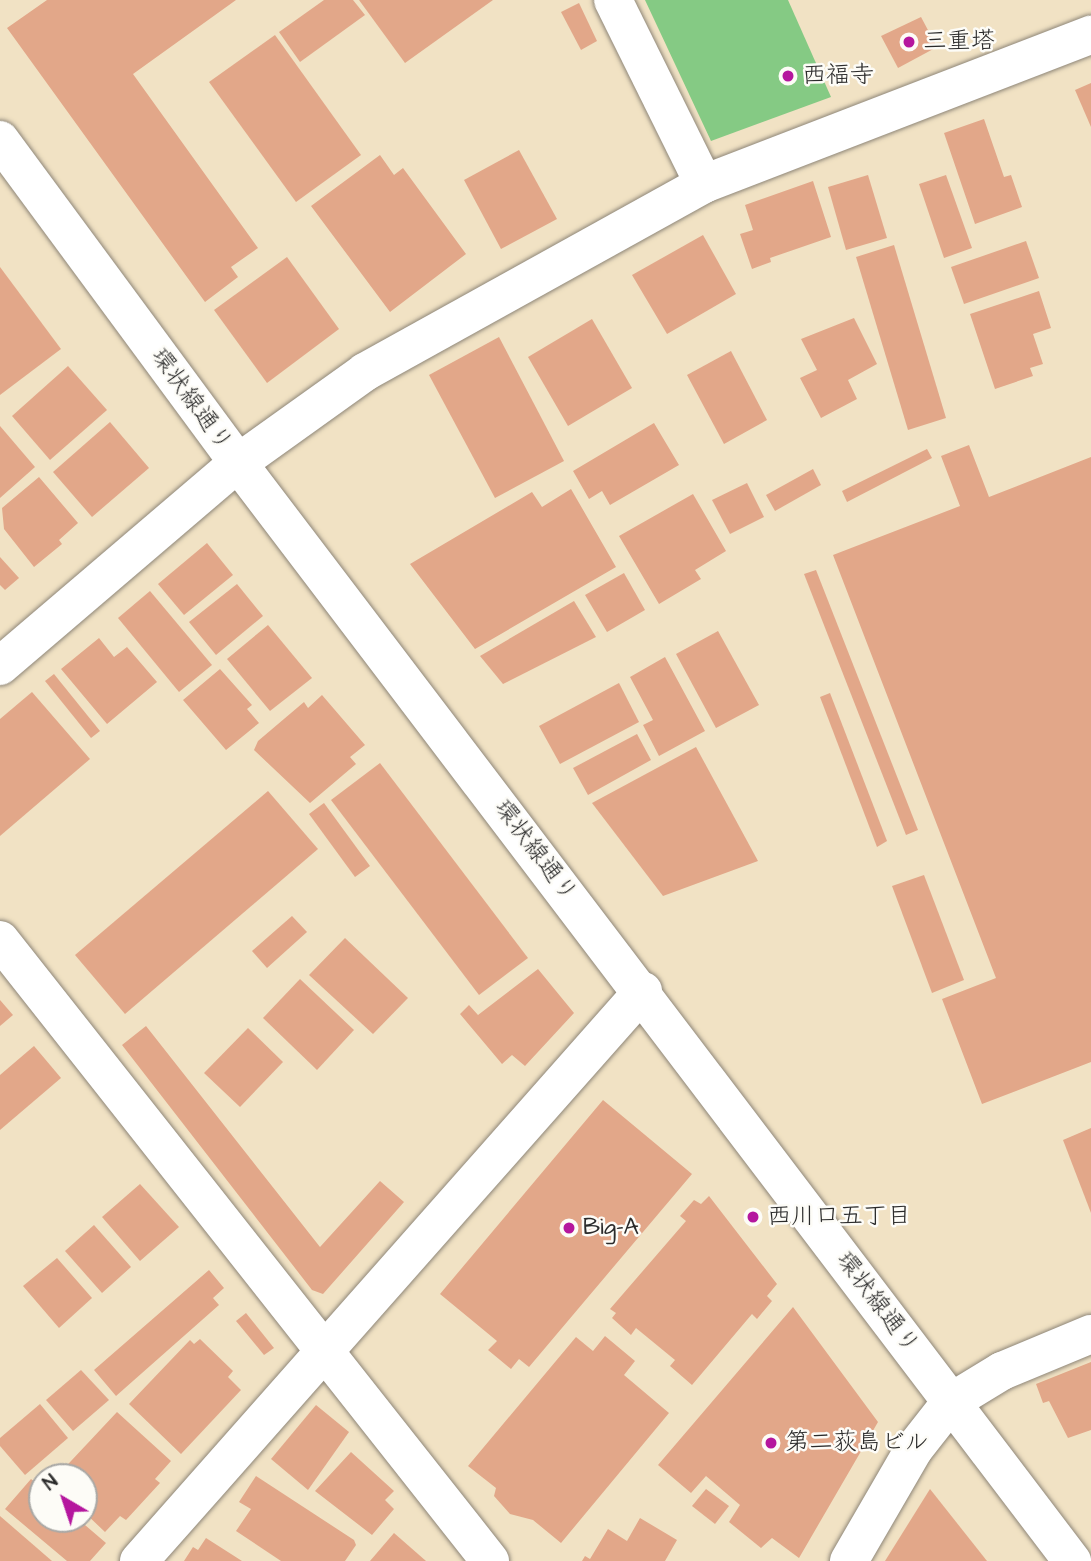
<!DOCTYPE html>
<meta charset="utf-8">
<style>
body{margin:0}
#map{position:relative;width:1091px;height:1561px;overflow:hidden;background:#f1e2c4;font-family:"Architects Daughter","Klee One",sans-serif}
div>[style]{position:absolute}
.green>*{inset:0;background:#85ca84}
.building>*{inset:0;background:#e2a789}
.roads{filter:drop-shadow(0 0 2px #8e8678) drop-shadow(0 0 2px #8e8678)}
.street>*{height:38px;margin:-19px;padding:0 19px;transform-origin:19px;border-radius:19px;background:#fff}
.secondary>*{height:38px;margin:-19px;padding:0 19px;transform-origin:19px;border-radius:19px;background:#fff}
.dots>*{width:19px;height:19px;translate:-50% -50%;box-sizing:border-box;border:4px solid #fdfcf7;border-radius:50%}
span{translate:-50% -50%;white-space:nowrap;text-align:center;line-height:1.15;-webkit-text-stroke:5px #fdfcf7;paint-order:stroke}
.poi-label{font-size:24px;color:#2b2b2b}
.left{translate:0 -50%;text-align:left}
.street-label{font-size:24px;color:#2b2b2b}
.north{position:absolute;left:28px;top:1463px;width:70px;height:70px;box-sizing:border-box;background:#fdfcf7;border:2px solid #a9a8a5;border-radius:50%;rotate:321deg;font-size:19px;font-weight:700;line-height:28px;text-align:center;color:#2b2b2b}
.north::after{content:'';display:block;margin:auto;width:24px;height:32px;background:#b5179e;clip-path:polygon(50% 0,100% 100%,50% 72%,0 100%)}
</style>
<div id="map">
<div class="green">
<i style="clip-path:polygon(645px 0,788px 0,831px 97px,711px 141px)"></i>
</div>
<div class="building">
<i style="clip-path:polygon(47px 0,236px 0,133px 74px,258px 248px,231px 267px,238px 277px,205px 302px,7px 28px)"></i>
<i style="clip-path:polygon(324px 0,353px 0,365px 15px,300px 62px,279px 32px)"></i>
<i style="clip-path:polygon(359px 0,493px 0,405px 63px)"></i>
<i style="clip-path:polygon(579px 3px,597px 41px,581px 50px,561px 12px)"></i>
<i style="clip-path:polygon(921px 17px,937px 47px,898px 68px,881px 36px)"></i>
<i style="clip-path:polygon(275px 35px,361px 155px,296px 202px,209px 82px)"></i>
<i style="clip-path:polygon(1091px 83px,1091px 127px,1075px 90px)"></i>
<i style="clip-path:polygon(984px 119px,1004px 177px,1011px 175px,1022px 207px,975px 224px,944px 133px)"></i>
<i style="clip-path:polygon(519px 150px,557px 219px,501px 249px,464px 180px)"></i>
<i style="clip-path:polygon(380px 155px,394px 175px,403px 168px,466px 254px,390px 312px,311px 206px)"></i>
<i style="clip-path:polygon(868px 175px,887px 238px,846px 250px,828px 187px)"></i>
<i style="clip-path:polygon(946px 175px,972px 248px,944px 258px,919px 184px)"></i>
<i style="clip-path:polygon(813px 181px,831px 237px,770px 258px,771px 262px,752px 269px,740px 234px,753px 230px,745px 205px)"></i>
<i style="clip-path:polygon(703px 235px,736px 294px,667px 334px,632px 275px)"></i>
<i style="clip-path:polygon(1026px 241px,1039px 278px,964px 304px,951px 267px)"></i>
<i style="clip-path:polygon(894px 245px,946px 418px,908px 430px,856px 257px)"></i>
<i style="clip-path:polygon(287px 257px,339px 329px,267px 383px,214px 310px)"></i>
<i style="clip-path:polygon(0 267px,61px 349px,0 395px)"></i>
<i style="clip-path:polygon(1039px 291px,1051px 328px,1033px 334px,1043px 364px,1030px 368px,1033px 376px,995px 389px,970px 314px)"></i>
<i style="clip-path:polygon(854px 318px,877px 364px,848px 380px,857px 399px,821px 418px,800px 378px,817px 370px,801px 339px)"></i>
<i style="clip-path:polygon(592px 319px,632px 388px,568px 426px,528px 357px)"></i>
<i style="clip-path:polygon(499px 337px,564px 461px,495px 498px,429px 375px)"></i>
<i style="clip-path:polygon(731px 351px,767px 420px,724px 444px,687px 375px)"></i>
<i style="clip-path:polygon(68px 366px,107px 410px,50px 460px,12px 416px)"></i>
<i style="clip-path:polygon(110px 422px,149px 468px,92px 517px,53px 472px)"></i>
<i style="clip-path:polygon(654px 423px,679px 465px,610px 505px,602px 491px,589px 499px,573px 471px)"></i>
<i style="clip-path:polygon(0 426px,35px 467px,0 498px)"></i>
<i style="clip-path:polygon(969px 445px,989px 497px,1091px 457px,1091px 1062px,982px 1104px,942px 999px,996px 978px,833px 555px,960px 506px,941px 456px)"></i>
<i style="clip-path:polygon(927px 449px,932px 458px,847px 502px,842px 491px)"></i>
<i style="clip-path:polygon(813px 469px,821px 485px,775px 511px,766px 495px)"></i>
<i style="clip-path:polygon(39px 477px,78px 523px,59px 540px,62px 544px,34px 567px,4px 529px,2px 508px)"></i>
<i style="clip-path:polygon(747px 483px,764px 517px,730px 534px,712px 500px)"></i>
<i style="clip-path:polygon(571px 489px,616px 567px,475px 649px,410px 564px,532px 492px,542px 507px)"></i>
<i style="clip-path:polygon(693px 494px,726px 551px,695px 570px,701px 579px,659px 604px,619px 536px)"></i>
<i style="clip-path:polygon(207px 543px,233px 575px,184px 615px,158px 584px)"></i>
<i style="clip-path:polygon(0 557px,19px 578px,5px 590px,0 585px)"></i>
<i style="clip-path:polygon(816px 570px,918px 830px,906px 835px,804px 574px)"></i>
<i style="clip-path:polygon(624px 573px,645px 610px,607px 632px,585px 595px)"></i>
<i style="clip-path:polygon(237px 584px,263px 616px,216px 655px,189px 622px)"></i>
<i style="clip-path:polygon(150px 591px,212px 665px,179px 692px,118px 618px)"></i>
<i style="clip-path:polygon(574px 601px,596px 637px,503px 684px,480px 656px)"></i>
<i style="clip-path:polygon(268px 625px,312px 678px,270px 711px,227px 659px)"></i>
<i style="clip-path:polygon(718px 631px,759px 705px,716px 728px,676px 654px)"></i>
<i style="clip-path:polygon(99px 638px,114px 657px,127px 647px,157px 682px,107px 724px,61px 669px)"></i>
<i style="clip-path:polygon(665px 657px,705px 731px,659px 756px,643px 725px,653px 720px,630px 677px)"></i>
<i style="clip-path:polygon(220px 669px,252px 705px,247px 709px,259px 723px,226px 750px,183px 700px)"></i>
<i style="clip-path:polygon(54px 674px,100px 731px,91px 738px,45px 681px)"></i>
<i style="clip-path:polygon(619px 683px,639px 722px,560px 764px,539px 726px)"></i>
<i style="clip-path:polygon(32px 692px,90px 759px,0 836px,0 719px)"></i>
<i style="clip-path:polygon(830px 693px,887px 841px,877px 847px,820px 697px)"></i>
<i style="clip-path:polygon(322px 695px,365px 745px,350px 757px,356px 764px,310px 803px,254px 750px,258px 741px,304px 702px,308px 708px)"></i>
<i style="clip-path:polygon(637px 734px,651px 760px,588px 795px,573px 768px)"></i>
<i style="clip-path:polygon(696px 747px,758px 861px,663px 896px,592px 803px)"></i>
<i style="clip-path:polygon(380px 763px,528px 958px,479px 995px,331px 800px)"></i>
<i style="clip-path:polygon(268px 791px,318px 849px,125px 1014px,75px 955px)"></i>
<i style="clip-path:polygon(324px 803px,370px 866px,355px 877px,309px 814px)"></i>
<i style="clip-path:polygon(924px 875px,964px 980px,932px 993px,892px 886px)"></i>
<i style="clip-path:polygon(292px 916px,307px 932px,267px 968px,252px 951px)"></i>
<i style="clip-path:polygon(345px 938px,408px 998px,373px 1034px,309px 975px)"></i>
<i style="clip-path:polygon(538px 969px,574px 1013px,525px 1066px,512px 1055px,502px 1064px,460px 1014px,469px 1005px,478px 1015px)"></i>
<i style="clip-path:polygon(300px 979px,354px 1030px,317px 1070px,263px 1018px)"></i>
<i style="clip-path:polygon(0 1000px,13px 1015px,0 1026px)"></i>
<i style="clip-path:polygon(146px 1026px,320px 1247px,380px 1181px,404px 1202px,323px 1294px,312px 1290px,122px 1045px)"></i>
<i style="clip-path:polygon(248px 1028px,283px 1062px,240px 1107px,204px 1073px)"></i>
<i style="clip-path:polygon(34px 1046px,61px 1078px,0 1130px,0 1075px)"></i>
<i style="clip-path:polygon(603px 1100px,692px 1174px,529px 1367px,519px 1359px,511px 1369px,488px 1350px,497px 1341px,440px 1294px)"></i>
<i style="clip-path:polygon(1091px 1128px,1091px 1213px,1063px 1140px)"></i>
<i style="clip-path:polygon(140px 1184px,179px 1227px,140px 1261px,102px 1217px)"></i>
<i style="clip-path:polygon(709px 1196px,777px 1284px,767px 1296px,772px 1301px,757px 1319px,752px 1314px,692px 1385px,670px 1366px,675px 1360px,636px 1328px,631px 1335px,612px 1318px,616px 1313px,610px 1309px,686px 1221px,680px 1216px,694px 1200px,701px 1204px)"></i>
<i style="clip-path:polygon(94px 1225px,131px 1267px,102px 1293px,65px 1251px)"></i>
<i style="clip-path:polygon(57px 1258px,92px 1298px,59px 1328px,23px 1286px)"></i>
<i style="clip-path:polygon(209px 1270px,224px 1288px,213px 1298px,219px 1305px,116px 1396px,94px 1370px)"></i>
<i style="clip-path:polygon(793px 1307px,878px 1422px,799px 1558px,772px 1538px,761px 1548px,729px 1522px,740px 1505px,706px 1476px,691px 1493px,658px 1465px)"></i>
<i style="clip-path:polygon(246px 1313px,274px 1348px,264px 1355px,236px 1321px)"></i>
<i style="clip-path:polygon(605px 1336px,635px 1361px,624px 1375px,669px 1413px,561px 1543px,533px 1520px,510px 1514px,494px 1496px,496px 1488px,468px 1466px,576px 1337px,593px 1351px)"></i>
<i style="clip-path:polygon(200px 1339px,233px 1371px,228px 1377px,241px 1390px,181px 1454px,129px 1404px,190px 1340px,194px 1344px)"></i>
<i style="clip-path:polygon(1091px 1362px,1091px 1430px,1068px 1438px,1049px 1401px,1043px 1403px,1036px 1384px)"></i>
<i style="clip-path:polygon(81px 1370px,109px 1400px,73px 1431px,46px 1400px)"></i>
<i style="clip-path:polygon(40px 1404px,68px 1438px,25px 1475px,0 1446px,0 1438px)"></i>
<i style="clip-path:polygon(316px 1405px,349px 1432px,308px 1490px,271px 1459px)"></i>
<i style="clip-path:polygon(117px 1412px,171px 1461px,155px 1479px,160px 1483px,126px 1520px,120px 1516px,105px 1532px,84px 1512px,84px 1477px,56px 1477px)"></i>
<i style="clip-path:polygon(351px 1452px,394px 1491px,385px 1500px,394px 1509px,372px 1535px,315px 1491px)"></i>
<i style="clip-path:polygon(256px 1476px,354px 1540px,356px 1545px,345px 1561px,281px 1561px,236px 1531px,251px 1509px,239px 1502px)"></i>
<i style="clip-path:polygon(31px 1479px,42px 1488px,42px 1519px,78px 1519px,106px 1543px,90px 1561px,67px 1561px,5px 1509px)"></i>
<i style="clip-path:polygon(706px 1489px,729px 1506px,715px 1524px,692px 1506px)"></i>
<i style="clip-path:polygon(930px 1489px,987px 1561px,885px 1561px)"></i>
<i style="clip-path:polygon(0 1516px,52px 1561px,0 1561px)"></i>
<i style="clip-path:polygon(640px 1518px,677px 1540px,665px 1561px,582px 1561px,585px 1556px,590px 1559px,608px 1529px,627px 1541px)"></i>
<i style="clip-path:polygon(394px 1533px,426px 1561px,370px 1561px)"></i>
<i style="clip-path:polygon(206px 1538px,242px 1561px,184px 1561px,193px 1547px,198px 1550px)"></i>
</div>
<div class="roads">
<div class="street">
<i style="left:613px;top:0;width:205px;rotate:63.7deg"></i>
<i style="left:0;top:940px;width:791px;rotate:51.72deg"></i>
<i style="left:951px;top:1402px;width:60px;rotate:-31.3deg"></i>
<i style="left:1002px;top:1371px;width:96px;rotate:-22.6deg"></i>
<i style="left:139px;top:1561px;width:761px;rotate:-48.52deg"></i>
</div>
<div class="secondary">
<i style="left:0;top:140px;width:401px;rotate:53.6deg"></i>
<i style="left:238px;top:463px;width:1379px;rotate:52.78deg"></i>
<i style="left:0;top:666px;width:313px;rotate:-40.5deg"></i>
<i style="left:238px;top:463px;width:156px;rotate:-35.6deg"></i>
<i style="left:365px;top:372px;width:388px;rotate:-29deg"></i>
<i style="left:704px;top:184px;width:415px;rotate:-21.1deg"></i>
<i style="left:849px;top:1561px;width:129px;rotate:-59.9deg"></i>
<i style="left:914px;top:1449px;width:60px;rotate:-51.8deg"></i>
</div>
</div>
<div class="dots">
<i style="left:909px;top:42px;background:#b5179e"></i>
<i style="left:788px;top:76px;background:#b5179e"></i>
<i style="left:753px;top:1217px;background:#b5179e"></i>
<i style="left:569px;top:1228px;background:#b5179e"></i>
<i style="left:771px;top:1443px;background:#b5179e"></i>
</div>
<div class="poi-label">
<span class="left" style="left:923px;top:42px">三重塔</span>
<span class="left" style="left:802px;top:76px">西福寺</span>
<span class="left" style="left:767px;top:1217px">西川口五丁目</span>
<span class="left" style="left:583px;top:1228px">Big-A</span>
<span class="left" style="left:785px;top:1443px">第二荻島ビル</span>
</div>
<div class="street-label">
<span style="left:191px;top:400px;rotate:54deg">環状線通り</span>
<span style="left:535px;top:851px;rotate:53deg">環状線通り</span>
<span style="left:877px;top:1303px;rotate:53deg">環状線通り</span>
</div>
<div class="north">N</div>
</div>
